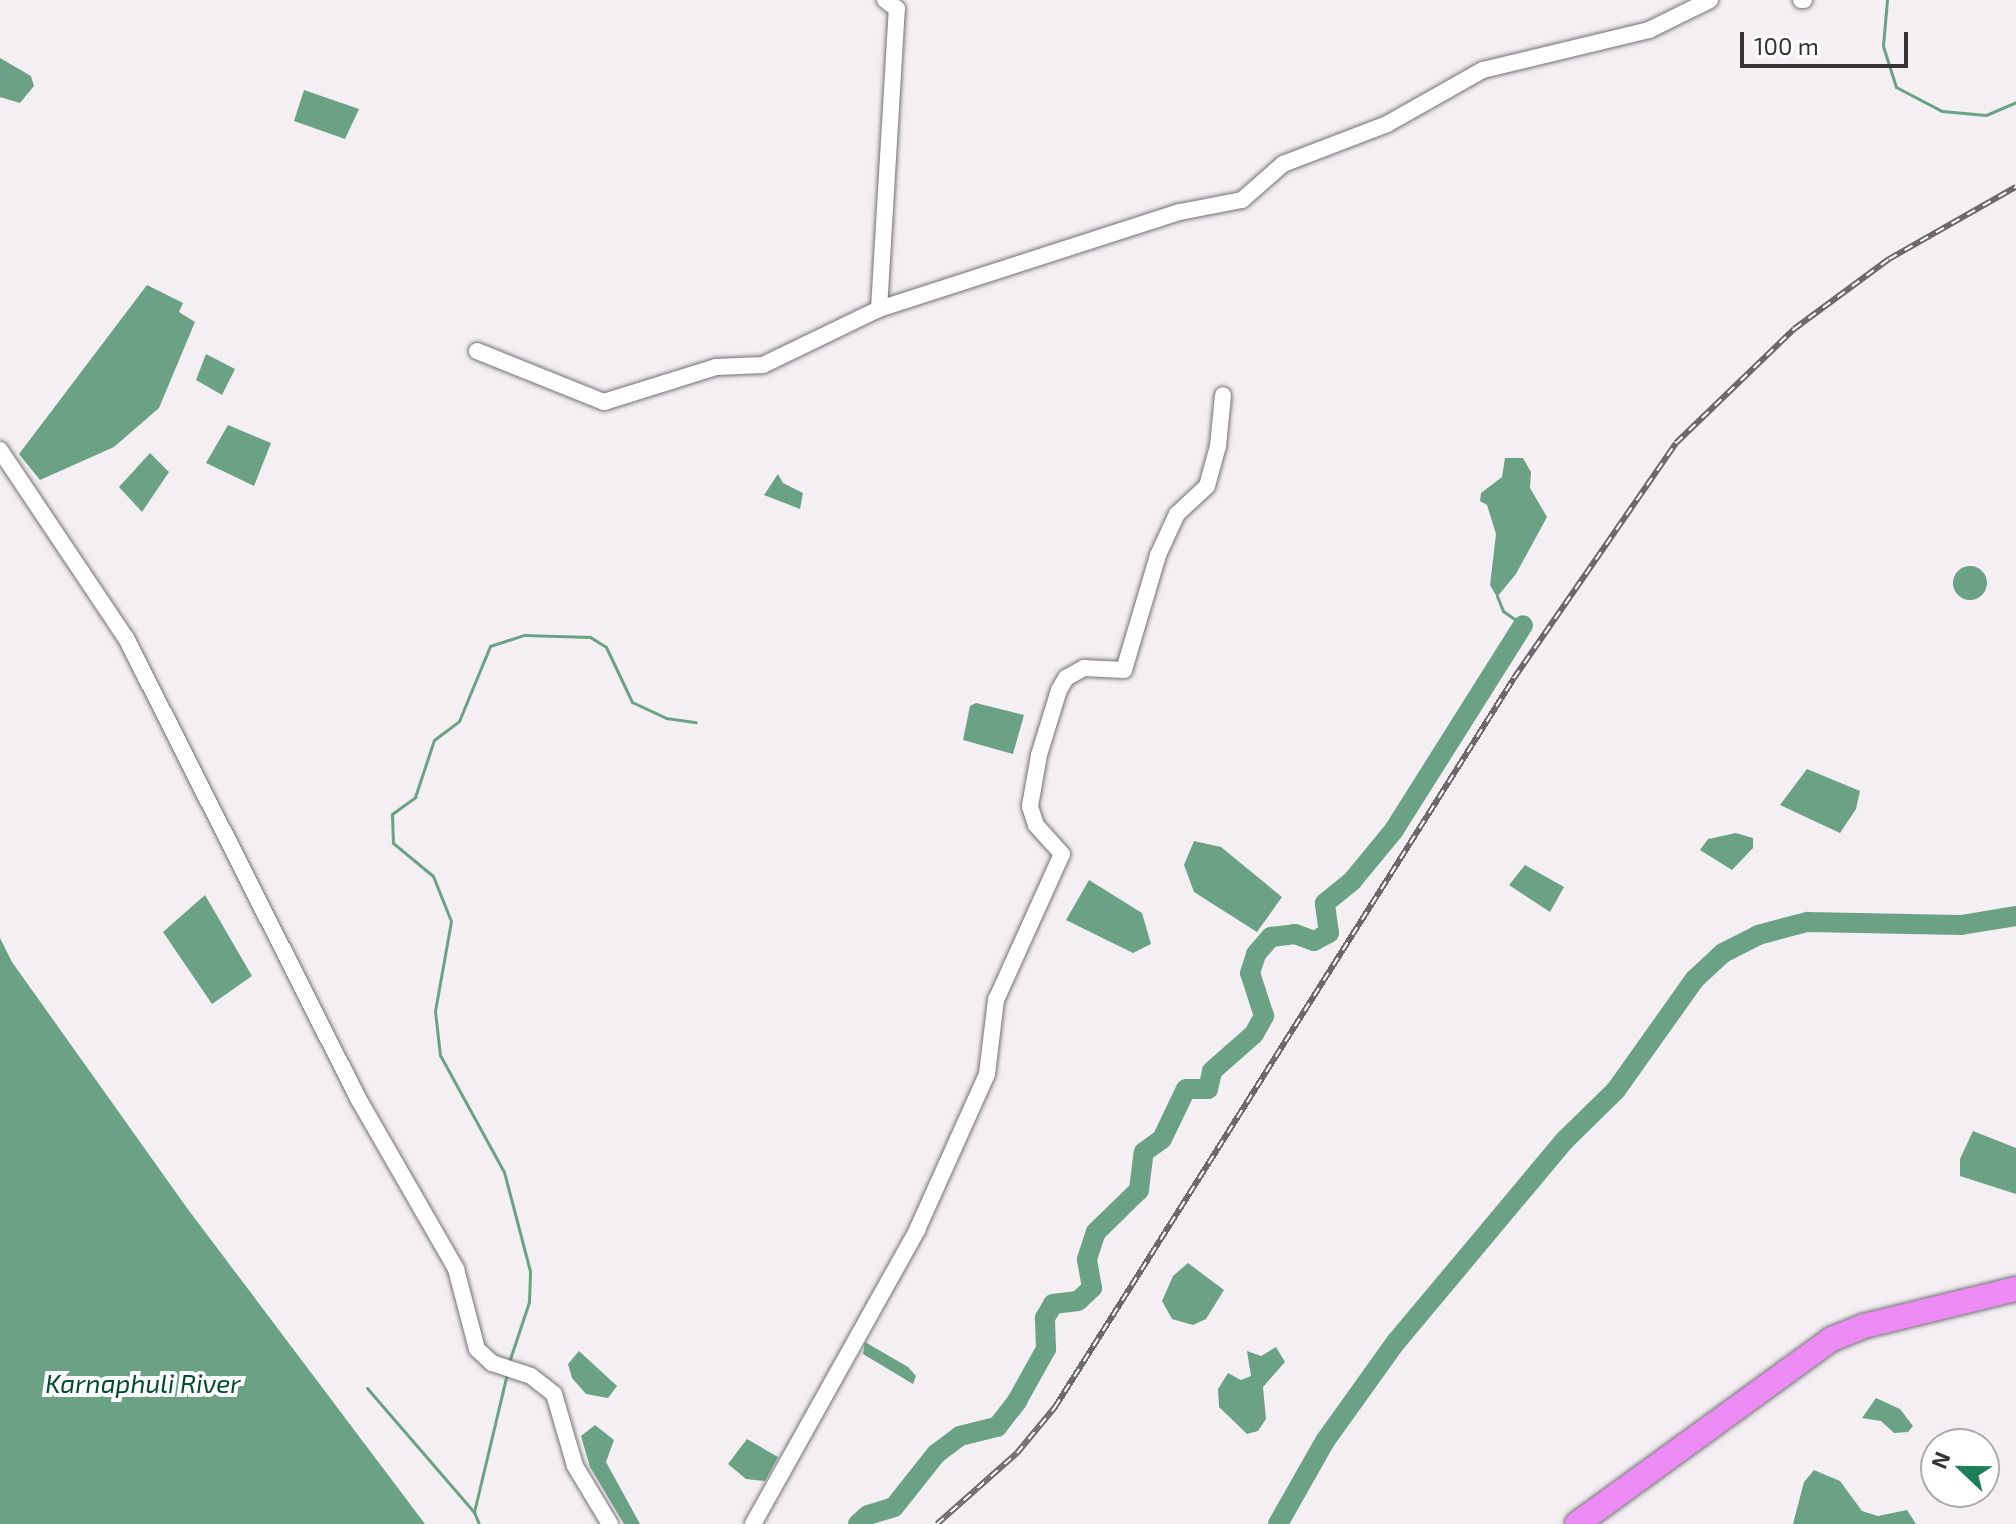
<!DOCTYPE html>
<style>
body{margin:0}
#map{position:relative;width:2016px;height:1524px;overflow:hidden;background:#f3eff3;font-family:"Exo 2",sans-serif}
div>[style]{position:absolute}
.water>*{inset:0;background:#6ba286}
.round{border-radius:50%}
.stream>*{height:3px;margin:-1.5px;padding:0 1.5px;transform-origin:1.5px;border-radius:1.5px;background:#6ba286}
.river>*{height:20px;margin:-10px;padding:0 10px;transform-origin:10px;border-radius:10px;background:#6ba286}
.roads{filter:drop-shadow(0 0 2px #747174) drop-shadow(0 0 2px #747174)}
.minor>*{height:16px;margin:-8px;padding:0 8px;transform-origin:8px;border-radius:8px;background:#fff}
.highway>*{height:24px;margin:-12px;padding:0 12px;transform-origin:12px;border-radius:12px;background:#eb8bf3}
.rail>*{height:6px;margin-top:-3px;transform-origin:0;background:repeating-linear-gradient(90deg,#fff 0 9px,#6c696c 0 18px);box-sizing:border-box;border-block:2px solid #6c696c}
span{translate:-50% -50%;white-space:nowrap;text-align:center;line-height:1.15;-webkit-text-stroke:8px #fff;paint-order:stroke}
.water-label{font-size:26px;color:#004b30;font-style:italic}
.north{position:absolute;left:1920px;top:1428px;width:80px;height:80px;box-sizing:border-box;background:#fff;border:2px solid #aeadae;border-radius:50%;rotate:292deg;font-size:22px;font-weight:700;line-height:32px;text-align:center;color:#353335}
.north::after{content:'';display:block;margin:auto;width:28px;height:36px;background:#1c7f57;clip-path:polygon(50% 0,100% 100%,50% 72%,0 100%)}
.scale{position:absolute;left:1740px;top:32px;width:168px;height:36px;box-sizing:border-box;border:4px solid #353335;border-top:0;padding-left:10px;font-size:24px;line-height:28px;white-space:nowrap;color:#353335;-webkit-text-stroke:6px #fff;paint-order:stroke}
</style>
<div id="map">
<div class="water">
<i style="clip-path:polygon(0 58px,31px 76px,34px 86px,20px 103px,0 97px)"></i>
<i style="clip-path:polygon(304px 90px,359px 109px,345px 139px,294px 121px)"></i>
<i style="clip-path:polygon(147px 285px,183px 303px,179px 312px,195px 322px,159px 408px,114px 447px,40px 480px,19px 454px)"></i>
<i style="clip-path:polygon(206px 354px,235px 369px,222px 395px,196px 380px)"></i>
<i style="clip-path:polygon(228px 425px,271px 443px,254px 486px,206px 463px)"></i>
<i style="clip-path:polygon(150px 453px,169px 472px,142px 512px,119px 487px)"></i>
<i style="clip-path:polygon(1505px 458px,1523px 458px,1531px 472px,1530px 488px,1547px 517px,1516px 574px,1497px 597px,1490px 585px,1496px 534px,1487px 505px,1480px 501px,1481px 493px,1502px 477px)"></i>
<i style="clip-path:polygon(778px 474px,783px 483px,803px 493px,800px 509px,764px 495px)"></i>
<i class="round" style="left:1953px;top:566px;width:34px;height:34px"></i>
<i style="clip-path:polygon(976px 703px,1024px 715px,1013px 754px,963px 740px,970px 706px)"></i>
<i style="clip-path:polygon(1807px 769px,1860px 791px,1856px 809px,1840px 833px,1780px 805px)"></i>
<i style="clip-path:polygon(1736px 833px,1753px 838px,1753px 848px,1732px 870px,1700px 850px,1708px 839px)"></i>
<i style="clip-path:polygon(1194px 841px,1221px 847px,1282px 897px,1257px 932px,1194px 892px,1184px 865px)"></i>
<i style="clip-path:polygon(1525px 865px,1564px 887px,1550px 912px,1509px 885px)"></i>
<i style="clip-path:polygon(1089px 880px,1142px 913px,1151px 944px,1133px 953px,1066px 920px)"></i>
<i style="clip-path:polygon(205px 895px,252px 976px,212px 1004px,163px 932px)"></i>
<i style="clip-path:polygon(0 938px,12px 962px,187px 1208px,425px 1524px,0 1524px)"></i>
<i style="clip-path:polygon(1973px 1131px,2016px 1148px,2016px 1194px,1960px 1176px,1960px 1159px)"></i>
<i style="clip-path:polygon(1188px 1263px,1224px 1290px,1206px 1319px,1193px 1325px,1172px 1319px,1162px 1301px,1173px 1276px)"></i>
<i style="clip-path:polygon(865px 1342px,908px 1367px,916px 1376px,913px 1384px,863px 1354px)"></i>
<i style="clip-path:polygon(1276px 1347px,1285px 1362px,1263px 1387px,1266px 1419px,1258px 1431px,1247px 1434px,1219px 1407px,1218px 1389px,1228px 1373px,1241px 1380px,1251px 1376px,1247px 1351px,1261px 1356px)"></i>
<i style="clip-path:polygon(579px 1351px,617px 1386px,608px 1398px,586px 1394px,572px 1378px,568px 1364px)"></i>
<i style="clip-path:polygon(1876px 1398px,1900px 1409px,1913px 1426px,1908px 1432px,1894px 1433px,1881px 1421px,1862px 1418px)"></i>
<i style="clip-path:polygon(595px 1425px,614px 1440px,606px 1462px,640px 1524px,624px 1524px,590px 1467px,581px 1436px)"></i>
<i style="clip-path:polygon(747px 1439px,778px 1457px,765px 1481px,746px 1479px,728px 1464px)"></i>
<i style="clip-path:polygon(1814px 1470px,1840px 1481px,1862px 1511px,1878px 1516px,1907px 1510px,1916px 1524px,1793px 1524px,1804px 1482px)"></i>
</div>
<div class="stream">
<i style="left:1887px;top:0;width:46px;rotate:95deg"></i>
<i style="left:1883px;top:46px;width:43px;rotate:72.4deg"></i>
<i style="left:1896px;top:87px;width:52px;rotate:27.6deg"></i>
<i style="left:1942px;top:111px;width:44px;rotate:5.2deg"></i>
<i style="left:1986px;top:115px;width:33px;rotate:-23deg"></i>
<i style="left:1497px;top:596px;width:16px;rotate:68deg"></i>
<i style="left:1503px;top:611px;width:24px;rotate:35deg"></i>
<i style="left:509px;top:1362px;width:63px;rotate:-71.6deg"></i>
<i style="left:529px;top:1302px;width:31px;rotate:-88deg"></i>
<i style="left:530px;top:1271px;width:102px;rotate:-104.7deg"></i>
<i style="left:504px;top:1172px;width:133px;rotate:-118.7deg"></i>
<i style="left:440px;top:1055px;width:44px;rotate:-96.5deg"></i>
<i style="left:435px;top:1011px;width:91px;rotate:-79.9deg"></i>
<i style="left:451px;top:921px;width:48px;rotate:-111.8deg"></i>
<i style="left:433px;top:876px;width:52px;rotate:-140.5deg"></i>
<i style="left:393px;top:843px;width:29px;rotate:-92deg"></i>
<i style="left:392px;top:814px;width:29px;rotate:-36deg"></i>
<i style="left:415px;top:797px;width:60px;rotate:-71.6deg"></i>
<i style="left:434px;top:740px;width:31px;rotate:-37deg"></i>
<i style="left:459px;top:721px;width:81px;rotate:-67.5deg"></i>
<i style="left:490px;top:646px;width:36px;rotate:-18deg"></i>
<i style="left:524px;top:635px;width:66px;rotate:1.7deg"></i>
<i style="left:590px;top:637px;width:19px;rotate:32deg"></i>
<i style="left:606px;top:647px;width:61px;rotate:64.7deg"></i>
<i style="left:632px;top:702px;width:38px;rotate:25deg"></i>
<i style="left:666px;top:718px;width:30px;rotate:8deg"></i>
<i style="left:367px;top:1388px;width:164px;rotate:49.2deg"></i>
<i style="left:479px;top:1524px;width:13px;rotate:-113deg"></i>
<i style="left:474px;top:1512px;width:142px;rotate:-76.6deg"></i>
</div>
<div class="river">
<i style="left:858px;top:1524px;width:13px;rotate:-42deg"></i>
<i style="left:868px;top:1515px;width:27px;rotate:-17deg"></i>
<i style="left:894px;top:1507px;width:68px;rotate:-51.6deg"></i>
<i style="left:936px;top:1454px;width:30px;rotate:-37deg"></i>
<i style="left:960px;top:1436px;width:38px;rotate:-14deg"></i>
<i style="left:997px;top:1427px;width:33px;rotate:-52deg"></i>
<i style="left:1017px;top:1401px;width:60px;rotate:-60.9deg"></i>
<i style="left:1046px;top:1349px;width:31px;rotate:-92deg"></i>
<i style="left:1045px;top:1318px;width:16px;rotate:-60deg"></i>
<i style="left:1053px;top:1304px;width:25px;rotate:-7deg"></i>
<i style="left:1078px;top:1301px;width:19px;rotate:-43deg"></i>
<i style="left:1092px;top:1288px;width:29px;rotate:-100deg"></i>
<i style="left:1087px;top:1259px;width:28px;rotate:-72deg"></i>
<i style="left:1096px;top:1232px;width:60px;rotate:-44.3deg"></i>
<i style="left:1139px;top:1190px;width:38px;rotate:-83deg"></i>
<i style="left:1144px;top:1152px;width:22px;rotate:-36deg"></i>
<i style="left:1162px;top:1139px;width:55px;rotate:-64.4deg"></i>
<i style="left:1186px;top:1089px;width:22px"></i>
<i style="left:1208px;top:1089px;width:18px;rotate:-77deg"></i>
<i style="left:1212px;top:1071px;width:56px;rotate:-41.4deg"></i>
<i style="left:1254px;top:1034px;width:21px;rotate:-61deg"></i>
<i style="left:1264px;top:1016px;width:45px;rotate:-108deg"></i>
<i style="left:1250px;top:973px;width:20px;rotate:-72deg"></i>
<i style="left:1256px;top:954px;width:23px;rotate:-49deg"></i>
<i style="left:1271px;top:937px;width:24px;rotate:-7deg"></i>
<i style="left:1295px;top:934px;width:20px;rotate:20deg"></i>
<i style="left:1314px;top:941px;width:17px;rotate:-28deg"></i>
<i style="left:1329px;top:933px;width:30px;rotate:-98deg"></i>
<i style="left:1325px;top:903px;width:35px;rotate:-39deg"></i>
<i style="left:1352px;top:881px;width:66px;rotate:-50.5deg"></i>
<i style="left:1394px;top:830px;width:242px;rotate:-57.8deg"></i>
<i style="left:1278px;top:1524px;width:95px;rotate:-60.5deg"></i>
<i style="left:1325px;top:1441px;width:122px;rotate:-54.4deg"></i>
<i style="left:1396px;top:1342px;width:263px;rotate:-50.1deg"></i>
<i style="left:1565px;top:1140px;width:71px;rotate:-44.4deg"></i>
<i style="left:1616px;top:1090px;width:136px;rotate:-54.6deg"></i>
<i style="left:1695px;top:979px;width:38px;rotate:-43deg"></i>
<i style="left:1723px;top:953px;width:39px;rotate:-27deg"></i>
<i style="left:1758px;top:935px;width:51px;rotate:-14.9deg"></i>
<i style="left:1807px;top:922px;width:154px;rotate:1.1deg"></i>
<i style="left:1961px;top:925px;width:56px;rotate:-9.3deg"></i>
</div>
<div class="roads">
<div class="minor">
<i style="left:1801px;top:0;width:3px"></i>
<i style="left:879px;top:309px;width:301px;rotate:-86.6deg"></i>
<i style="left:897px;top:9px;width:15px;rotate:-143deg"></i>
<i style="left:477px;top:351px;width:137px;rotate:21.9deg"></i>
<i style="left:604px;top:402px;width:117px;rotate:-17.4deg"></i>
<i style="left:716px;top:367px;width:47px;rotate:-2.4deg"></i>
<i style="left:763px;top:365px;width:129px;rotate:-25.8deg"></i>
<i style="left:879px;top:309px;width:316px;rotate:-17.9deg"></i>
<i style="left:1180px;top:212px;width:63px;rotate:-11deg"></i>
<i style="left:1242px;top:200px;width:55px;rotate:-41.3deg"></i>
<i style="left:1283px;top:164px;width:111px;rotate:-21deg"></i>
<i style="left:1387px;top:124px;width:110px;rotate:-29.4deg"></i>
<i style="left:1483px;top:70px;width:171px;rotate:-13.5deg"></i>
<i style="left:1649px;top:30px;width:68px;rotate:-26.2deg"></i>
<i style="left:0;top:450px;width:226px;rotate:56.2deg"></i>
<i style="left:126px;top:638px;width:517px;rotate:63.24deg"></i>
<i style="left:359px;top:1100px;width:195px;rotate:60.1deg"></i>
<i style="left:456px;top:1269px;width:83px;rotate:75.3deg"></i>
<i style="left:477px;top:1349px;width:21px;rotate:43deg"></i>
<i style="left:492px;top:1363px;width:41px;rotate:18.4deg"></i>
<i style="left:531px;top:1376px;width:29px;rotate:38deg"></i>
<i style="left:554px;top:1394px;width:75px;rotate:73.7deg"></i>
<i style="left:575px;top:1466px;width:68px;rotate:58.9deg"></i>
<i style="left:753px;top:1524px;width:337px;rotate:-60.8deg"></i>
<i style="left:917px;top:1230px;width:171px;rotate:-65.8deg"></i>
<i style="left:987px;top:1074px;width:75px;rotate:-83.1deg"></i>
<i style="left:996px;top:1000px;width:160px;rotate:-65.7deg"></i>
<i style="left:1062px;top:854px;width:39px;rotate:-132deg"></i>
<i style="left:1036px;top:825px;width:20px;rotate:-108deg"></i>
<i style="left:1030px;top:806px;width:52px;rotate:-80deg"></i>
<i style="left:1039px;top:755px;width:68px;rotate:-72.9deg"></i>
<i style="left:1059px;top:690px;width:14px;rotate:-60deg"></i>
<i style="left:1066px;top:678px;width:21px;rotate:-29deg"></i>
<i style="left:1084px;top:668px;width:40px;rotate:2.9deg"></i>
<i style="left:1124px;top:670px;width:120px;rotate:-73.5deg"></i>
<i style="left:1158px;top:555px;width:45px;rotate:-65.1deg"></i>
<i style="left:1177px;top:514px;width:41px;rotate:-43deg"></i>
<i style="left:1207px;top:486px;width:41px;rotate:-74.6deg"></i>
<i style="left:1218px;top:446px;width:51px;rotate:-84.4deg"></i>
</div>
<div class="highway">
<i style="left:1577px;top:1524px;width:315px;rotate:-36deg"></i>
<i style="left:1832px;top:1339px;width:35px;rotate:-22deg"></i>
<i style="left:1864px;top:1326px;width:156px;rotate:-13.7deg"></i>
</div>
</div>
<div class="rail">
<i style="left:937px;top:1524px;width:107px;rotate:-41.6deg"></i>
<i style="left:1017px;top:1453px;width:60px;rotate:-50.4deg"></i>
<i style="left:1055px;top:1407px;width:861px;rotate:-57.8deg"></i>
<i style="left:1514px;top:678px;width:285px;rotate:-55.4deg"></i>
<i style="left:1676px;top:443px;width:164px;rotate:-44deg"></i>
<i style="left:1794px;top:329px;width:118px;rotate:-36.4deg"></i>
<i style="left:1889px;top:259px;width:146px;rotate:-29.6deg"></i>
</div>
<div class="water-label">
<span style="left:143px;top:1383px">Karnaphuli River</span>
</div>
<div class="north">N</div>
<div class="scale">100 m</div>
</div>
